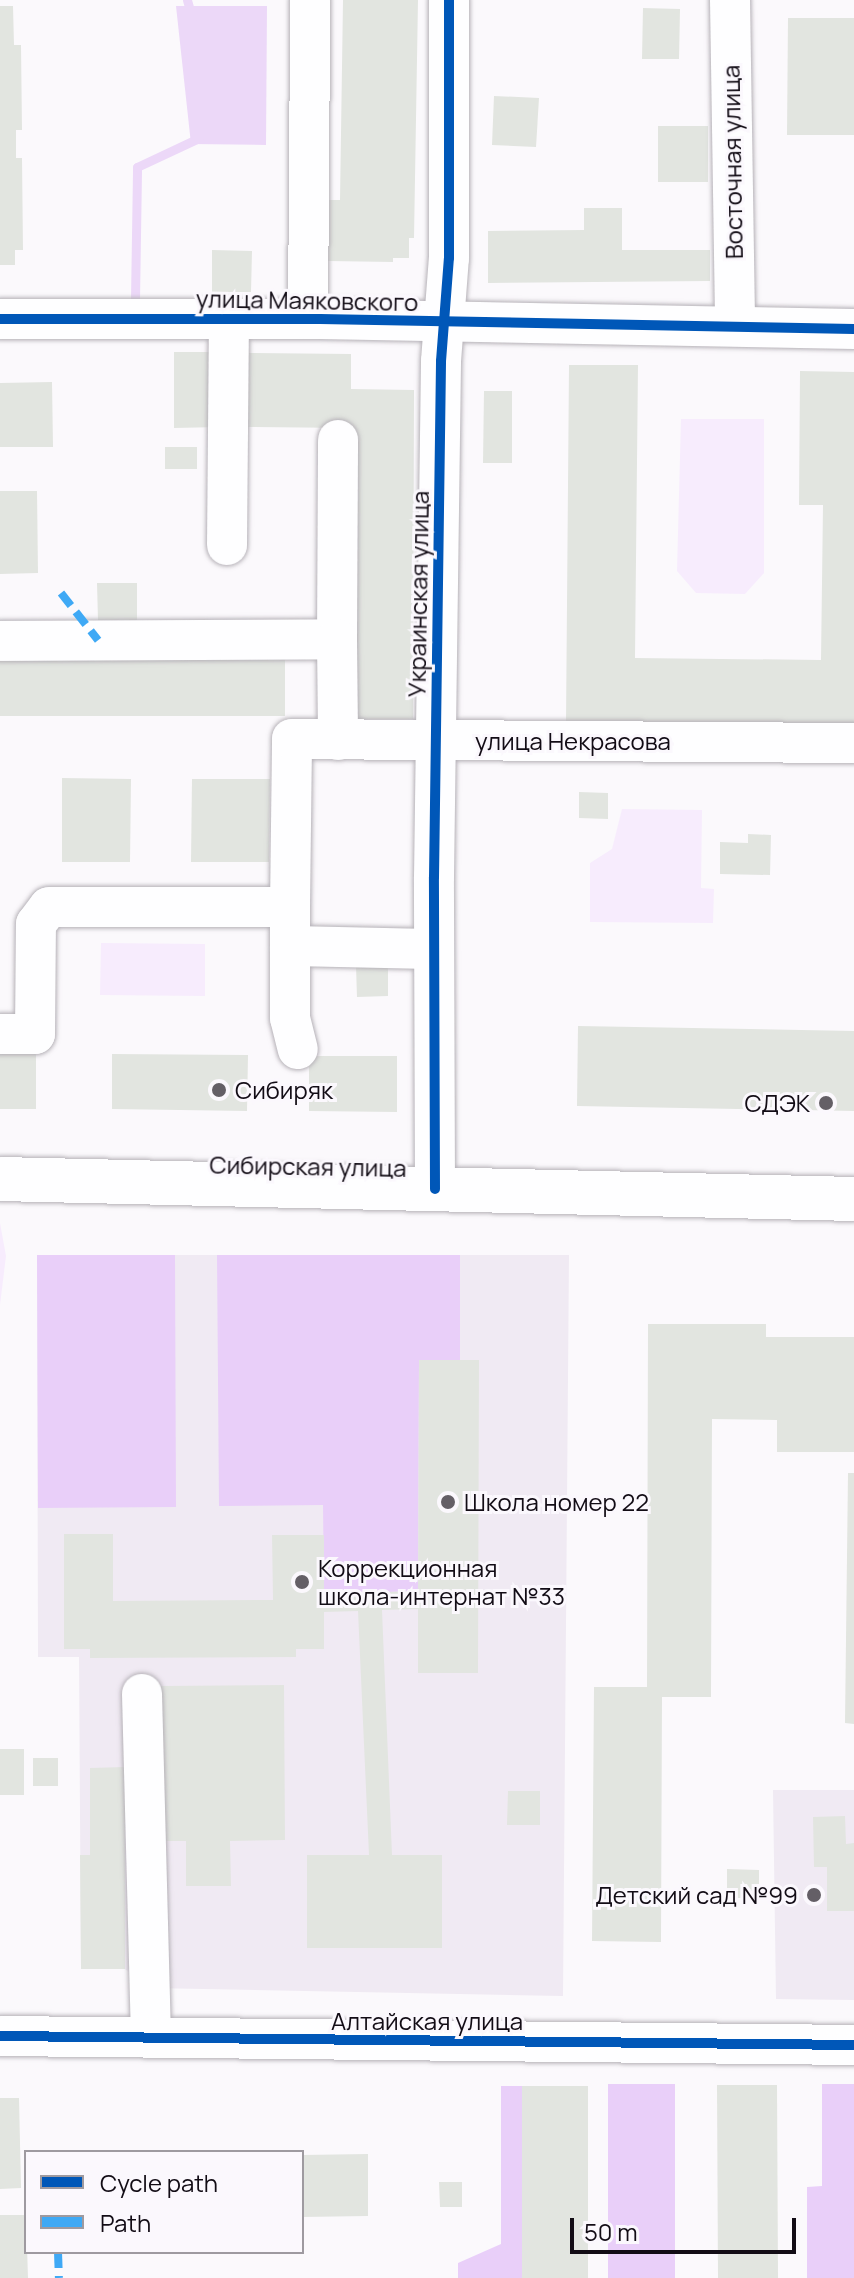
<!DOCTYPE html>
<meta charset="utf-8">
<style>
body{margin:0}
#map{position:relative;width:854px;height:2278px;overflow:hidden;background:#fbf9fc;font-family:Manrope,sans-serif}
div>[style]{position:absolute}
.built>*{inset:0;background:#f0eaf3}
.green>*{inset:0;background:#f7ecfd}
.forest>*{inset:0;background:#e9cff9}
.water>*{inset:0;background:#ecd8f8}
.stream>*{height:9px;margin:-4.5px;padding:0 4.5px;transform-origin:4.5px;border-radius:4.5px;background:#ecd8f8}
.building>*{inset:0;background:#e2e5e0}
.roads{filter:drop-shadow(0 0 2px #b6b2b8) drop-shadow(0 0 2px #b6b2b8)}
.minor>*{height:40px;margin:-20px;padding:0 20px;transform-origin:20px;border-radius:20px;background:#fefeff}
.major>*{height:44px;margin:-22px;padding:0 22px;transform-origin:22px;border-radius:22px;background:#fefeff}
.quiet>*{height:8px;margin-top:-4px;transform-origin:0;background:repeating-linear-gradient(90deg,#3fa9f5 0 16px,transparent 0 24px)}
.cycleway>*{height:10px;margin:-5px;padding:0 5px;transform-origin:5px;border-radius:5px;background:#0057b8}
.dots>*{width:22px;height:22px;translate:-50% -50%;box-sizing:border-box;border:4px solid #fbf8fd;border-radius:50%}
span{translate:-50% -50%;white-space:nowrap;text-align:center;line-height:1.15;-webkit-text-stroke:6px #fbf8fd;paint-order:stroke}
.street-label{font-size:24px;color:#120c15}
.poi-label{font-size:24px;color:#120c15}
.left{translate:0 -50%;text-align:left}
.right{translate:-100% -50%;text-align:right}
.legend{position:absolute;left:24px;top:2150px;width:280px;height:104px;box-sizing:border-box;background:#fbf8fd;border:2px solid #9e9aa0;margin:0;padding:10px 14px;list-style:none;font-size:24px;color:#120c15}
.legend li{display:flex;align-items:center;gap:16px;height:40px}
.legend b{width:40px;border:2px solid #9e9aa0}
.scale{position:absolute;left:570px;top:2218px;width:226px;height:36px;box-sizing:border-box;border:4px solid #120c15;border-top:0;padding-left:10px;font-size:24px;line-height:28px;white-space:nowrap;color:#120c15;-webkit-text-stroke:6px #fbf8fd;paint-order:stroke}
</style>
<div id="map">
<div class="built">
<i style="clip-path:polygon(37px 1255px,569px 1255px,563px 1996px,150px 1988px,125px 1969px,81px 1969px,79px 1657px,38px 1657px)"></i>
<i style="clip-path:polygon(773px 1790px,854px 1790px,854px 2000px,776px 1999px)"></i>
</div>
<div class="green">
<i style="clip-path:polygon(681px 419px,764px 419px,764px 573px,745px 594px,696px 593px,677px 571px)"></i>
<i style="clip-path:polygon(622px 809px,702px 810px,701px 888px,714px 889px,713px 923px,590px 922px,590px 863px,612px 849px)"></i>
<i style="clip-path:polygon(101px 943px,205px 944px,205px 996px,100px 995px)"></i>
<i style="clip-path:polygon(0 1223px,6px 1256px,0 1305px)"></i>
</div>
<div class="forest">
<i style="clip-path:polygon(37px 1255px,175px 1255px,176px 1507px,38px 1508px)"></i>
<i style="clip-path:polygon(217px 1255px,460px 1255px,460px 1360px,419px 1361px,418px 1591px,324px 1594px,323px 1505px,219px 1506px)"></i>
<i style="clip-path:polygon(608px 2084px,675px 2084px,675px 2278px,608px 2278px)"></i>
<i style="clip-path:polygon(822px 2084px,854px 2084px,854px 2278px,807px 2278px,807px 2187px,822px 2186px)"></i>
<i style="clip-path:polygon(501px 2086px,522px 2086px,522px 2278px,458px 2278px,458px 2263px,501px 2244px)"></i>
</div>
<div class="water">
<i style="clip-path:polygon(176px 6px,267px 6px,266px 145px,191px 144px)"></i>
</div>
<div class="stream">
<i style="left:187px;top:0;width:18px;rotate:74deg"></i>
<i style="left:135px;top:299px;width:132px;rotate:-89.1deg"></i>
<i style="left:137px;top:167px;width:68px;rotate:-25.1deg"></i>
</div>
<div class="building">
<i style="clip-path:polygon(343px 0,418px 0,414px 238px,409px 238px,409px 258px,393px 258px,393px 262px,328px 261px,329px 200px,340px 200px)"></i>
<i style="clip-path:polygon(0 6px,13px 6px,14px 45px,21px 45px,22px 130px,16px 130px,16px 158px,22px 158px,23px 250px,15px 250px,15px 265px,0 265px)"></i>
<i style="clip-path:polygon(643px 8px,680px 9px,679px 59px,642px 59px)"></i>
<i style="clip-path:polygon(788px 18px,854px 18px,854px 135px,787px 135px)"></i>
<i style="clip-path:polygon(494px 96px,539px 98px,536px 147px,492px 145px)"></i>
<i style="clip-path:polygon(658px 126px,708px 126px,708px 182px,658px 182px)"></i>
<i style="clip-path:polygon(584px 208px,622px 208px,622px 250px,710px 250px,710px 281px,488px 283px,488px 231px,584px 230px)"></i>
<i style="clip-path:polygon(212px 250px,252px 251px,251px 292px,212px 292px)"></i>
<i style="clip-path:polygon(174px 352px,213px 352px,220px 427px,174px 428px)"></i>
<i style="clip-path:polygon(248px 353px,351px 354px,351px 389px,414px 390px,413px 719px,351px 719px,350px 428px,247px 427px)"></i>
<i style="clip-path:polygon(569px 365px,638px 365px,635px 658px,821px 660px,823px 505px,799px 505px,800px 371px,854px 372px,854px 725px,566px 723px)"></i>
<i style="clip-path:polygon(52px 382px,53px 447px,0 447px,0 383px)"></i>
<i style="clip-path:polygon(484px 391px,512px 391px,512px 463px,483px 463px)"></i>
<i style="clip-path:polygon(165px 447px,197px 447px,197px 469px,165px 469px)"></i>
<i style="clip-path:polygon(0 491px,37px 491px,38px 573px,0 574px)"></i>
<i style="clip-path:polygon(97px 583px,137px 583px,137px 620px,98px 620px)"></i>
<i style="clip-path:polygon(0 657px,285px 657px,285px 716px,0 716px)"></i>
<i style="clip-path:polygon(62px 778px,131px 779px,130px 862px,62px 862px)"></i>
<i style="clip-path:polygon(192px 779px,270px 779px,269px 862px,191px 862px)"></i>
<i style="clip-path:polygon(579px 792px,608px 793px,608px 819px,579px 818px)"></i>
<i style="clip-path:polygon(748px 834px,771px 835px,770px 875px,720px 874px,720px 842px,748px 843px)"></i>
<i style="clip-path:polygon(356px 966px,388px 966px,388px 996px,357px 997px)"></i>
<i style="clip-path:polygon(578px 1026px,854px 1031px,854px 1111px,577px 1106px)"></i>
<i style="clip-path:polygon(0 1053px,36px 1053px,36px 1109px,0 1109px)"></i>
<i style="clip-path:polygon(112px 1054px,248px 1055px,247px 1111px,112px 1109px)"></i>
<i style="clip-path:polygon(309px 1056px,397px 1056px,397px 1112px,309px 1111px)"></i>
<i style="clip-path:polygon(648px 1324px,766px 1324px,766px 1337px,854px 1337px,854px 1452px,777px 1452px,777px 1420px,712px 1419px,711px 1697px,662px 1697px,661px 1942px,592px 1941px,594px 1687px,647px 1687px)"></i>
<i style="clip-path:polygon(419px 1360px,479px 1360px,478px 1673px,418px 1673px,418px 1609px,382px 1610px,392px 1855px,442px 1855px,442px 1948px,307px 1948px,307px 1855px,369px 1855px,358px 1611px,324px 1612px,324px 1649px,296px 1649px,296px 1657px,90px 1658px,90px 1649px,64px 1649px,64px 1534px,113px 1534px,113px 1601px,273px 1600px,272px 1535px,324px 1535px,324px 1594px,418px 1591px)"></i>
<i style="clip-path:polygon(848px 1473px,854px 1473px,854px 1724px,845px 1723px)"></i>
<i style="clip-path:polygon(284px 1685px,285px 1840px,230px 1841px,231px 1886px,186px 1886px,186px 1841px,162px 1841px,161px 1686px)"></i>
<i style="clip-path:polygon(0 1749px,24px 1749px,24px 1795px,0 1795px)"></i>
<i style="clip-path:polygon(33px 1758px,58px 1758px,58px 1786px,33px 1786px)"></i>
<i style="clip-path:polygon(125px 1767px,125px 1969px,81px 1969px,80px 1855px,90px 1855px,90px 1768px)"></i>
<i style="clip-path:polygon(508px 1791px,540px 1791px,540px 1825px,507px 1825px)"></i>
<i style="clip-path:polygon(845px 1816px,846px 1844px,854px 1843px,854px 1911px,827px 1911px,827px 1867px,814px 1867px,813px 1817px)"></i>
<i style="clip-path:polygon(727px 1869px,759px 1870px,759px 1898px,727px 1898px)"></i>
<i style="clip-path:polygon(717px 2085px,777px 2085px,778px 2278px,718px 2278px)"></i>
<i style="clip-path:polygon(522px 2086px,588px 2086px,588px 2278px,522px 2278px)"></i>
<i style="clip-path:polygon(0 2098px,19px 2098px,21px 2188px,0 2189px)"></i>
<i style="clip-path:polygon(368px 2154px,368px 2216px,302px 2217px,302px 2155px)"></i>
<i style="clip-path:polygon(439px 2182px,462px 2182px,462px 2207px,440px 2207px)"></i>
<i style="clip-path:polygon(0 2215px,26px 2215px,28px 2278px,0 2278px)"></i>
</div>
<div class="roads">
<div class="minor">
<i style="left:730px;top:0;width:325px;rotate:89.1deg"></i>
<i style="left:0;top:319px;width:320px"></i>
<i style="left:320px;top:319px;width:534px;rotate:1.07deg"></i>
<i style="left:308px;top:319px;width:319px;rotate:-89.6deg"></i>
<i style="left:227px;top:545px;width:227px;rotate:-89.5deg"></i>
<i style="left:337px;top:639px;width:199px;rotate:-89.7deg"></i>
<i style="left:0;top:641px;width:337px;rotate:-0.3deg"></i>
<i style="left:337px;top:639px;width:101px;rotate:89.4deg"></i>
<i style="left:290px;top:907px;width:168px;rotate:-89.3deg"></i>
<i style="left:292px;top:739px;width:562px;rotate:0.41deg"></i>
<i style="left:290px;top:946px;width:143px;rotate:1.2deg"></i>
<i style="left:0;top:1034px;width:35px"></i>
<i style="left:35px;top:1034px;width:110px;rotate:-89.5deg"></i>
<i style="left:36px;top:924px;width:21px;rotate:-53deg"></i>
<i style="left:49px;top:907px;width:241px"></i>
<i style="left:290px;top:907px;width:111px;rotate:90deg"></i>
<i style="left:290px;top:1018px;width:32px;rotate:76deg"></i>
<i style="left:435px;top:1189px;width:312px;rotate:-90.2deg"></i>
<i style="left:434px;top:877px;width:516px;rotate:-89.22deg"></i>
<i style="left:441px;top:361px;width:103px;rotate:-85.6deg"></i>
<i style="left:449px;top:258px;width:258px;rotate:-90deg"></i>
<i style="left:142px;top:1694px;width:344px;rotate:88.5deg"></i>
<i style="left:0;top:2036px;width:854px;rotate:0.6deg"></i>
</div>
<div class="major">
<i style="left:0;top:1179px;width:854px;rotate:1.34deg"></i>
</div>
</div>
<div class="quiet">
<i style="left:61px;top:593px;width:60px;rotate:51.8deg"></i>
<i style="left:58px;top:2252px;width:26px;rotate:88deg"></i>
</div>
<div class="cycleway">
<i style="left:0;top:319px;width:320px"></i>
<i style="left:320px;top:319px;width:534px;rotate:1.07deg"></i>
<i style="left:435px;top:1189px;width:312px;rotate:-90.2deg"></i>
<i style="left:434px;top:877px;width:516px;rotate:-89.22deg"></i>
<i style="left:441px;top:361px;width:103px;rotate:-85.6deg"></i>
<i style="left:449px;top:258px;width:258px;rotate:-90deg"></i>
<i style="left:0;top:2036px;width:854px;rotate:0.6deg"></i>
</div>
<div class="dots">
<i style="left:219px;top:1090px;background:#645f66"></i>
<i style="left:826px;top:1103px;background:#645f66"></i>
<i style="left:448px;top:1502px;background:#645f66"></i>
<i style="left:302px;top:1582px;background:#645f66"></i>
<i style="left:814px;top:1895px;background:#645f66"></i>
</div>
<div class="street-label">
<span style="left:732px;top:162px;rotate:-91deg">Восточная улица</span>
<span style="left:307px;top:300px;rotate:1deg">улица Маяковского</span>
<span style="left:418px;top:594px;rotate:-89deg">Украинская улица</span>
<span style="left:573px;top:741px">улица Некрасова</span>
<span style="left:308px;top:1166px;rotate:1deg">Сибирская улица</span>
<span style="left:427px;top:2021px">Алтайская улица</span>
</div>
<div class="poi-label">
<span class="left" style="left:235px;top:1090px">Сибиряк</span>
<span class="right" style="left:810px;top:1103px">СДЭК</span>
<span class="left" style="left:464px;top:1502px">Школа номер 22</span>
<span class="left" style="left:318px;top:1582px">Коррекционная<br>школа-интернат №33</span>
<span class="right" style="left:798px;top:1895px">Детский сад №99</span>
</div>
<ul class="legend">
<li><b style="height:10px;background:#0057b8"></b>Cycle path</li>
<li><b style="height:10px;background:#3fa9f5"></b>Path</li>
</ul>
<div class="scale">50 m</div>
</div>
